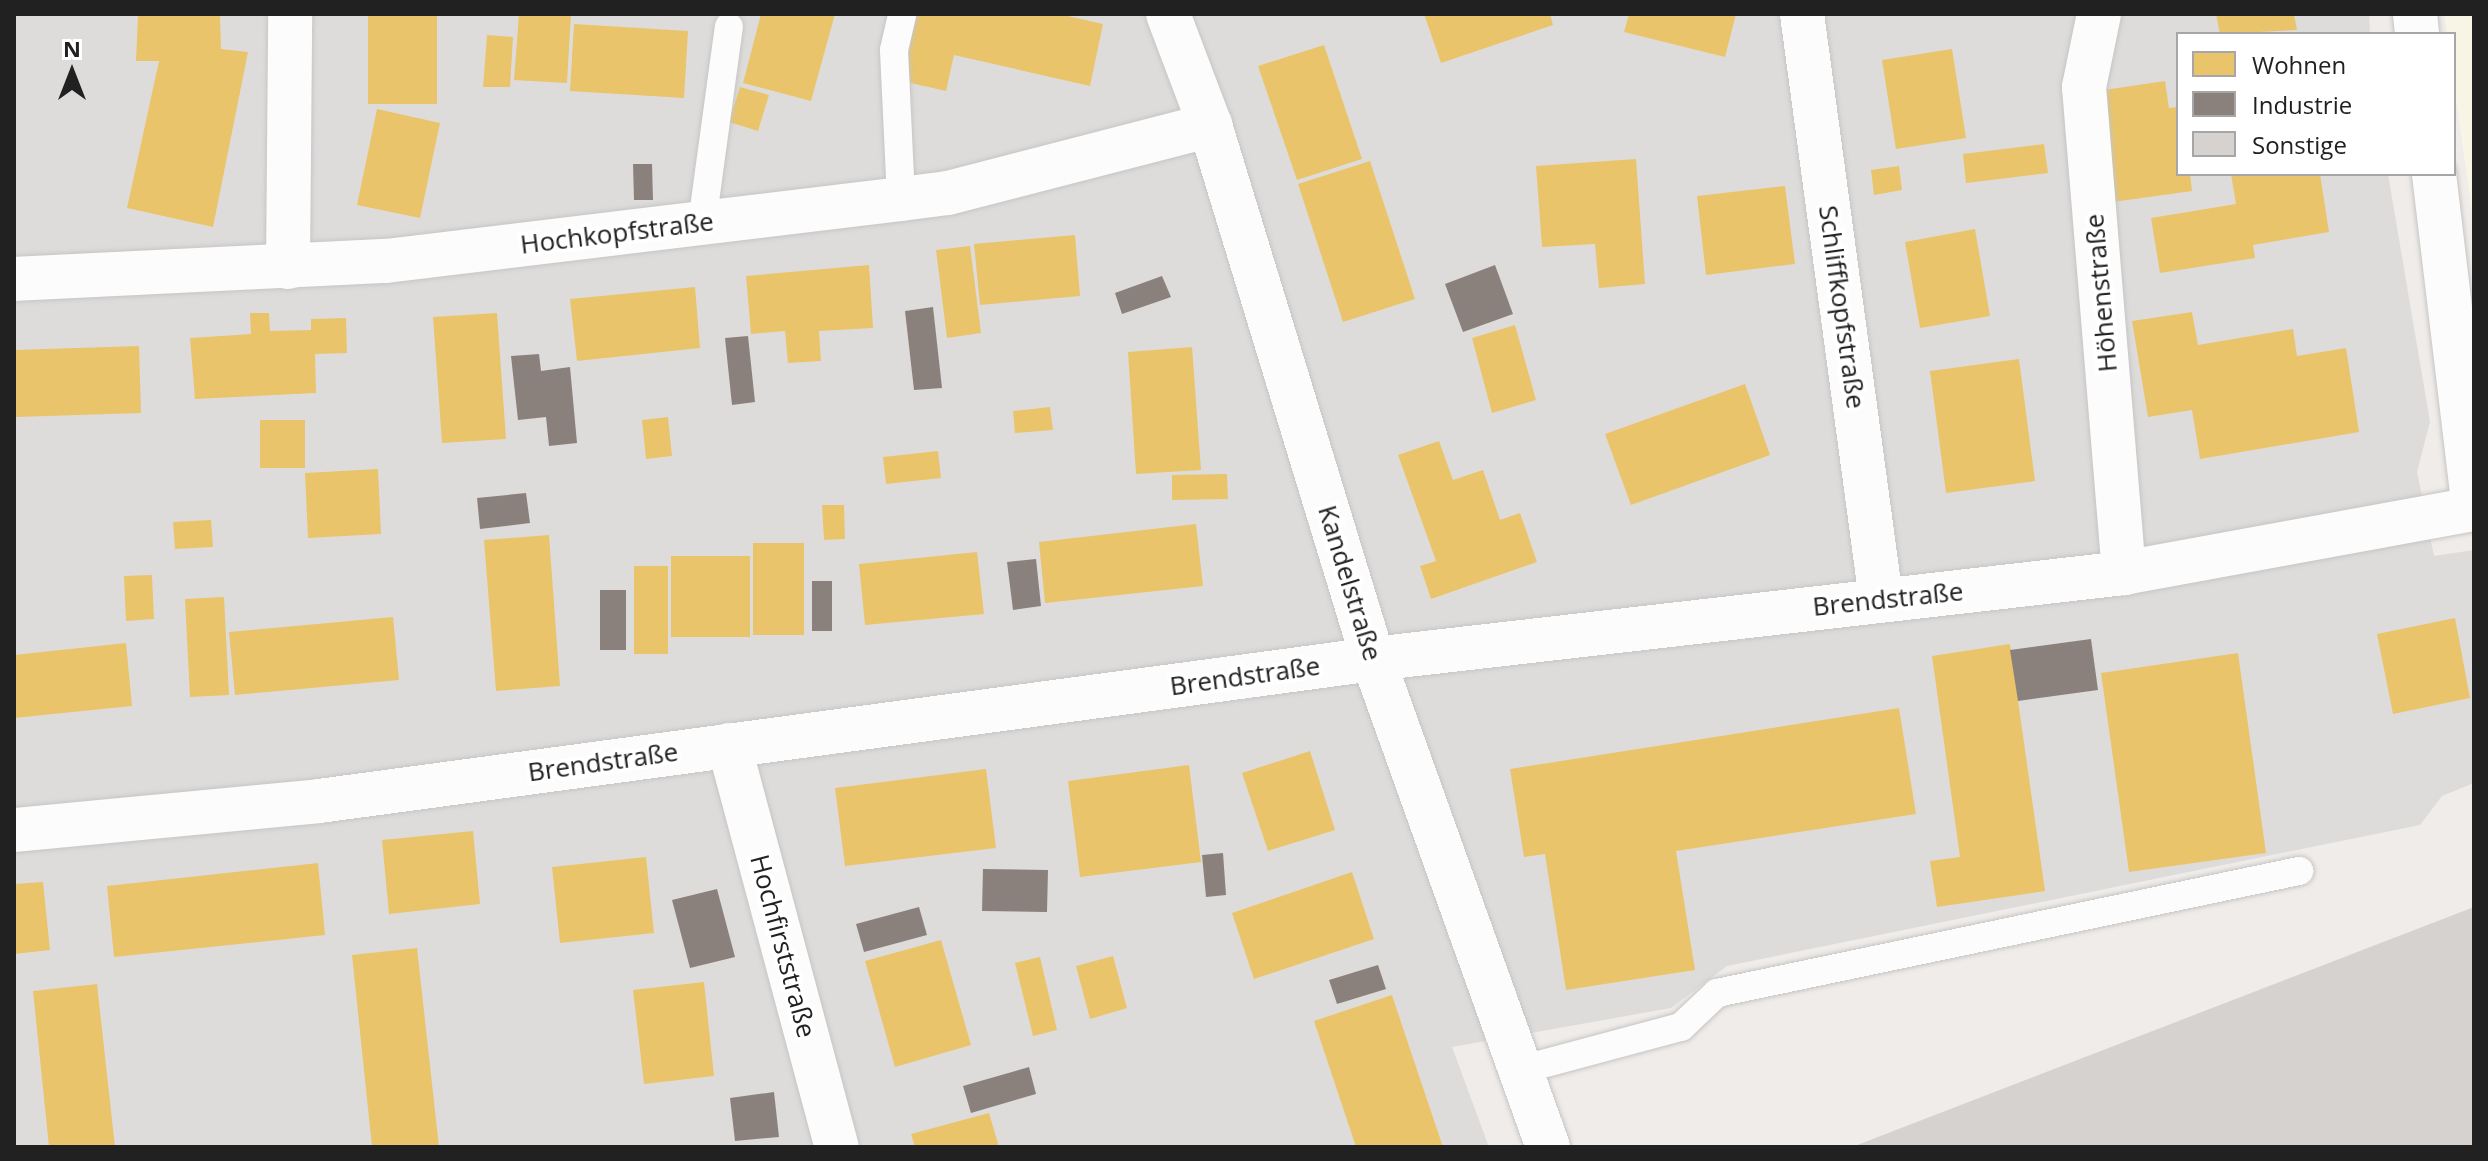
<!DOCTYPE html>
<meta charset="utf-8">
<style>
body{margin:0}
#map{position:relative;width:2488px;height:1161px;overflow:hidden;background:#efece9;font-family:"Open Sans",sans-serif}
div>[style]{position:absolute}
.residential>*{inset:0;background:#dedcdb}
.education>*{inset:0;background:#f8f5e6}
.homes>*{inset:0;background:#e9c46a}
.industry>*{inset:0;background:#8a817c}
.building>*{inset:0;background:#d6d2d0}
.roads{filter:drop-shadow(0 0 2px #c6c5c4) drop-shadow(0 0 2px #c6c5c4)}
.service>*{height:28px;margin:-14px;padding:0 14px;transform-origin:14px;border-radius:14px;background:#fdfcfc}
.minor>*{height:44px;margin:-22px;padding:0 22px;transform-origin:22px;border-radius:22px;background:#fdfcfc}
span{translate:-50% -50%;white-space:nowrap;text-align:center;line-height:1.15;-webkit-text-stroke:8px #fff;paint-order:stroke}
.street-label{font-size:26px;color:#212121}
.frame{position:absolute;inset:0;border:16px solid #212121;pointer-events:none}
.legend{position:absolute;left:2176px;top:32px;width:280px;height:144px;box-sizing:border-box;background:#fff;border:2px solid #a6a6a6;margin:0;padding:10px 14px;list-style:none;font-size:24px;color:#212121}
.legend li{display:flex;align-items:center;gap:16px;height:40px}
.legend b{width:40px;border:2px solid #a6a6a6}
.north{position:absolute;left:32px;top:32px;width:80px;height:80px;-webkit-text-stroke:6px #fff;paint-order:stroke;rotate:0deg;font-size:22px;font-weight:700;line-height:32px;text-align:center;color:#212121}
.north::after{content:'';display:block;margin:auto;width:28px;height:36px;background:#212121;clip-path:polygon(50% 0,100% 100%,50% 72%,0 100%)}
</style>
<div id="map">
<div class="residential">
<i style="clip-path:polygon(14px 14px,2369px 14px,2370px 34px,2178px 34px,2178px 174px,2388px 174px,2430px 422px,2417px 472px,2434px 556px,2474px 550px,2474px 783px,2442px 796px,2420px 825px,1727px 966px,1671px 1008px,1452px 1047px,1489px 1147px,14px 1147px)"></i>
</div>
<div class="education">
<i style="clip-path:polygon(2444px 14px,2474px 14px,2474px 226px,2454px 85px,2454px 34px,2447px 34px)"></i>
</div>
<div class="homes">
<i style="clip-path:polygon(138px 14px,220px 14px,221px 49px,248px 52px,213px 227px,127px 208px,159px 61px,136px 61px)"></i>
<i style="clip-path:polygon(368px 14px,437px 14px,437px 104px,368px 104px)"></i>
<i style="clip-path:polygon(519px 14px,571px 14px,567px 83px,514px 80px)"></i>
<i style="clip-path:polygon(761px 14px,835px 14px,811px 101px,743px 83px)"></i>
<i style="clip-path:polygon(917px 14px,1059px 14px,1103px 24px,1090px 86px,954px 55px,946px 91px,902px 81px)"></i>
<i style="clip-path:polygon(1424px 14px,1550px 14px,1553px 25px,1441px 63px)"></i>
<i style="clip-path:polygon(1629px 14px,1736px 14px,1725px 57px,1624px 32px)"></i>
<i style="clip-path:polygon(2216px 14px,2294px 14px,2297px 30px,2220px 34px)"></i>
<i style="clip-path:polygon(574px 24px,688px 31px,684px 98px,570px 91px)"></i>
<i style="clip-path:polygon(487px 35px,513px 37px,510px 87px,483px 87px)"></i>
<i style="clip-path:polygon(1324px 45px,1362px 159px,1297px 180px,1258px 66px)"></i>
<i style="clip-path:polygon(1952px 49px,1966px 138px,1896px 149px,1882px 60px)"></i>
<i style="clip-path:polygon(2165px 81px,2169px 108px,2178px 107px,2178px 174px,2190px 174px,2192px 191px,2113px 202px,2104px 90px)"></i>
<i style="clip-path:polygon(740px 87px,769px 95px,758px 131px,729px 122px)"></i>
<i style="clip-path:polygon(377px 109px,440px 123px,420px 218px,357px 205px)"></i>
<i style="clip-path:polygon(2044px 144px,2048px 173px,1966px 183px,1963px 154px)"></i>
<i style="clip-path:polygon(1636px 159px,1645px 284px,1599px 288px,1595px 244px,1542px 247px,1536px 166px)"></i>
<i style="clip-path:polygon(1370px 161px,1415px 299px,1343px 322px,1298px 184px)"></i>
<i style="clip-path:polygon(1899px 166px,1902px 190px,1874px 195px,1871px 170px)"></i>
<i style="clip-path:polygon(2231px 174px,2320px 174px,2329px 232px,2253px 245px,2255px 258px,2160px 273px,2151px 218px,2236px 204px)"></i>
<i style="clip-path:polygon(1785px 186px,1795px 264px,1706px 275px,1697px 196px)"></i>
<i style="clip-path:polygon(1975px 229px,1990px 316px,1920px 328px,1905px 242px)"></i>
<i style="clip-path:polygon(1075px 235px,1080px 296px,980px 305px,974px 244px)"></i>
<i style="clip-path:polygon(970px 246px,981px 333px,947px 338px,936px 250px)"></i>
<i style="clip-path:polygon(869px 265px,873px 328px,819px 331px,821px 361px,788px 363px,785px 331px,751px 334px,746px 276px)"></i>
<i style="clip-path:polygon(695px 287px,700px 348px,577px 361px,570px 299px)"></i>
<i style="clip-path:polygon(2192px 312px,2198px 345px,2293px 329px,2297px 356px,2346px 348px,2359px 432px,2200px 459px,2192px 410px,2148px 417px,2132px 321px)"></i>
<i style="clip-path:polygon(250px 313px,269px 313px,270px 331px,311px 330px,311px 319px,346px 318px,347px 353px,315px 354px,316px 393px,195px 399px,190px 338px,251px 334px)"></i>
<i style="clip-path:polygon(497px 313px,506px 439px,442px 443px,433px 317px)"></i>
<i style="clip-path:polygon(1515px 325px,1536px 400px,1492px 413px,1472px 338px)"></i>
<i style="clip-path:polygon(139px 346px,141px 413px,16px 417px,14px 350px)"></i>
<i style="clip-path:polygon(1192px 347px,1201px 470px,1136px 474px,1128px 352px)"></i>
<i style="clip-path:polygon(2019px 359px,2035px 481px,1946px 493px,1930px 371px)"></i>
<i style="clip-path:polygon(1745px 384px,1770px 455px,1631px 505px,1605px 434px)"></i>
<i style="clip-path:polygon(1050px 407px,1053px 430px,1015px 433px,1013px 411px)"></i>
<i style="clip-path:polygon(668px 417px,672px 456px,646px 459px,642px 420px)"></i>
<i style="clip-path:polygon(260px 420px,305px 420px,305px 468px,260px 468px)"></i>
<i style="clip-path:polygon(1439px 441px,1453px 480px,1483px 470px,1500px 520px,1520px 513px,1537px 562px,1431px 599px,1420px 566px,1436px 561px,1398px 455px)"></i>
<i style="clip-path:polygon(938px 451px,941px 478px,886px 484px,883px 457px)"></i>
<i style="clip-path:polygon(378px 469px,381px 534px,308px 538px,305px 473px)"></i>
<i style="clip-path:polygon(1227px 474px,1228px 499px,1172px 500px,1172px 475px)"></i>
<i style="clip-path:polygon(822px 505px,844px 505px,845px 539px,824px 540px)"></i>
<i style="clip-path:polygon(211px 520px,213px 547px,175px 549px,173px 522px)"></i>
<i style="clip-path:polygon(1196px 524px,1203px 586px,1045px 603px,1039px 542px)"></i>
<i style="clip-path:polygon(549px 535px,560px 686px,496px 691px,484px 540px)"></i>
<i style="clip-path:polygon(753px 543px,804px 543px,804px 635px,753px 635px)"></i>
<i style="clip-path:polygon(977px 552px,984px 614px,865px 625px,859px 564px)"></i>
<i style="clip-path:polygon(671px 556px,750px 556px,750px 637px,671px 637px)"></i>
<i style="clip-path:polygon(634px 566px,668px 566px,668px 654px,634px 654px)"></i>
<i style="clip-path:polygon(152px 575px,154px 619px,126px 621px,124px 576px)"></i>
<i style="clip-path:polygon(224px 597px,229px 695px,190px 697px,185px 599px)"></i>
<i style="clip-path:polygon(393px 617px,399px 680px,235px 695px,229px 632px)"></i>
<i style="clip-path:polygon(2455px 618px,2470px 698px,2393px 714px,2377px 634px)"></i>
<i style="clip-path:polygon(126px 643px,132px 706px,14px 718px,14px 655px)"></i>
<i style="clip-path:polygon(2010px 644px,2045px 891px,1937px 907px,1930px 861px,1960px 857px,1932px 656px)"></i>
<i style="clip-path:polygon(2238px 653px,2266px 853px,2129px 872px,2101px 673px)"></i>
<i style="clip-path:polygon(1899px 708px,1916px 814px,1676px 851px,1695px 970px,1566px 990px,1545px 854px,1524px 857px,1510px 769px)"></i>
<i style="clip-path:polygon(1310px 751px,1335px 830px,1268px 851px,1242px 773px)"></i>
<i style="clip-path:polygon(1189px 765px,1201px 862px,1080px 877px,1068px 781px)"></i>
<i style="clip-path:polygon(986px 769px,996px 848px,845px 866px,835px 788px)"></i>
<i style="clip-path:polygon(473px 831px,480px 904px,389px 914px,382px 840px)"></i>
<i style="clip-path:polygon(646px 857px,654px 933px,560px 943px,552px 867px)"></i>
<i style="clip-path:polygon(318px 863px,325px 935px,114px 957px,107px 886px)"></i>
<i style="clip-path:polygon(1352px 872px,1374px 939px,1254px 979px,1232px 913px)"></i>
<i style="clip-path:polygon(43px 882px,50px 950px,14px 954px,14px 884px)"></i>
<i style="clip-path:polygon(941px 940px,971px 1045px,895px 1067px,865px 961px)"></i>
<i style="clip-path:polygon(417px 948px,439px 1147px,372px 1147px,352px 955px)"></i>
<i style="clip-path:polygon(1113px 956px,1127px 1008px,1090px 1019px,1076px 966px)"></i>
<i style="clip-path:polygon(1040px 957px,1057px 1030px,1033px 1036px,1015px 963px)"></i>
<i style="clip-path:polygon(704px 982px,714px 1076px,644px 1084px,633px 990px)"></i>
<i style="clip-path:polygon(97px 984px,115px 1147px,49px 1147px,33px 991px)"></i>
<i style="clip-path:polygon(1392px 995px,1413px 1058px,1443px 1147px,1356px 1147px,1314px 1021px)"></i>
<i style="clip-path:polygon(989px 1113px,999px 1147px,915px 1147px,911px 1134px)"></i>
</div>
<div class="industry">
<i style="clip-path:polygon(633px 164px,652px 164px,653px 200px,634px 200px)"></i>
<i style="clip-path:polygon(1495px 265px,1513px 314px,1463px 332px,1445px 284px)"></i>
<i style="clip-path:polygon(1162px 276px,1171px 297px,1122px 314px,1115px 293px)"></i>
<i style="clip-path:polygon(933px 307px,942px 388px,914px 390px,905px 311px)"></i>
<i style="clip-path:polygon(748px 336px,755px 402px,732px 405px,725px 338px)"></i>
<i style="clip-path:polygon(539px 354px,541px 371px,570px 367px,577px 443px,549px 446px,546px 417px,518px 420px,511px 356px)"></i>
<i style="clip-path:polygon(526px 493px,530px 523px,480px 529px,477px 498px)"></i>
<i style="clip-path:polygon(1036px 559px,1041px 606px,1013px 610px,1007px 562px)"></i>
<i style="clip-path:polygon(812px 581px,832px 581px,832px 631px,812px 631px)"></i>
<i style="clip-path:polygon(600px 590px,626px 590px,626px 650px,600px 650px)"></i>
<i style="clip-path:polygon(2091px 639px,2098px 690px,2018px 701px,2010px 650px)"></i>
<i style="clip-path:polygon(1223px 853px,1226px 895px,1206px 897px,1202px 855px)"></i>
<i style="clip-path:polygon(983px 869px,1048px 870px,1047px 912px,982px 911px)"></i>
<i style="clip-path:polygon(717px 889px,735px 957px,690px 968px,672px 900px)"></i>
<i style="clip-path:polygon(919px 907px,927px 935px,864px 952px,856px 924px)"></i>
<i style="clip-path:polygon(1378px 965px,1386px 989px,1337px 1004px,1329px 980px)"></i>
<i style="clip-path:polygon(1029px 1067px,1036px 1094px,971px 1113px,963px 1086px)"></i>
<i style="clip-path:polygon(774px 1092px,779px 1137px,735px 1141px,730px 1098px)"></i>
</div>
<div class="building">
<i style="clip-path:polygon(2474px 907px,2474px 1147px,1852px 1147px)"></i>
</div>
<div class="roads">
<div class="service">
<i style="left:901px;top:199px;width:149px;rotate:-92.7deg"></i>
<i style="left:894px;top:50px;width:37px;rotate:-77deg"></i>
<i style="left:702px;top:223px;width:198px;rotate:-82.2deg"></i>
<i style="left:1520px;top:1070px;width:167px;rotate:-15deg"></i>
<i style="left:1681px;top:1027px;width:50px;rotate:-43.4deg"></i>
<i style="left:1717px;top:993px;width:595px;rotate:-11.84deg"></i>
</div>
<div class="minor">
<i style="left:1168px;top:14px;width:119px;rotate:69.3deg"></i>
<i style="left:1210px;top:125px;width:558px;rotate:73.03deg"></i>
<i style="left:1373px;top:659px;width:518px;rotate:70.27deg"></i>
<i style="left:1802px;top:14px;width:590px;rotate:82.31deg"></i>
<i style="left:2099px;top:14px;width:75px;rotate:101.6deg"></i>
<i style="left:2084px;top:87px;width:488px;rotate:85.3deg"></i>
<i style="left:2415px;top:14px;width:20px;rotate:84deg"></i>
<i style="left:2434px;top:174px;width:337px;rotate:83.2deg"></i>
<i style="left:288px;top:267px;width:253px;rotate:-89.5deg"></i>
<i style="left:14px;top:279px;width:372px;rotate:-2.8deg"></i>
<i style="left:386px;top:261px;width:519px;rotate:-6.86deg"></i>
<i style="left:901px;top:199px;width:47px;rotate:-7.3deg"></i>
<i style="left:948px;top:193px;width:271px;rotate:-14.5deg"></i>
<i style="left:729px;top:745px;width:416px;rotate:75deg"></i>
<i style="left:14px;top:830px;width:306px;rotate:-5.4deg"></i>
<i style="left:319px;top:801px;width:1064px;rotate:-7.67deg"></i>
<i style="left:1373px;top:659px;width:756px;rotate:-6.53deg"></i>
<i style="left:2124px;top:573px;width:356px;rotate:-10.4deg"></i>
</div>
</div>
<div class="street-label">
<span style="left:617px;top:233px;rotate:-7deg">Hochkopfstraße</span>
<span style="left:2101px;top:293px;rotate:-95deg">Höhenstraße</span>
<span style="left:1842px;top:307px;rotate:82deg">Schliffkopfstraße</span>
<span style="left:1350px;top:583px;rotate:73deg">Kandelstraße</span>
<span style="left:1888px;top:599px;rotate:-6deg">Brendstraße</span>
<span style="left:1245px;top:676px;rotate:-8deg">Brendstraße</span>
<span style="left:603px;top:762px;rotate:-8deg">Brendstraße</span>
<span style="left:783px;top:946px;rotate:75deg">Hochfirststraße</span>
</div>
<div class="frame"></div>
<ul class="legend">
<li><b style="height:22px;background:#e9c46a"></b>Wohnen</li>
<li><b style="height:22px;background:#8a817c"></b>Industrie</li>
<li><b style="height:22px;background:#d6d2d0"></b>Sonstige</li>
</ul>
<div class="north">N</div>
</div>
